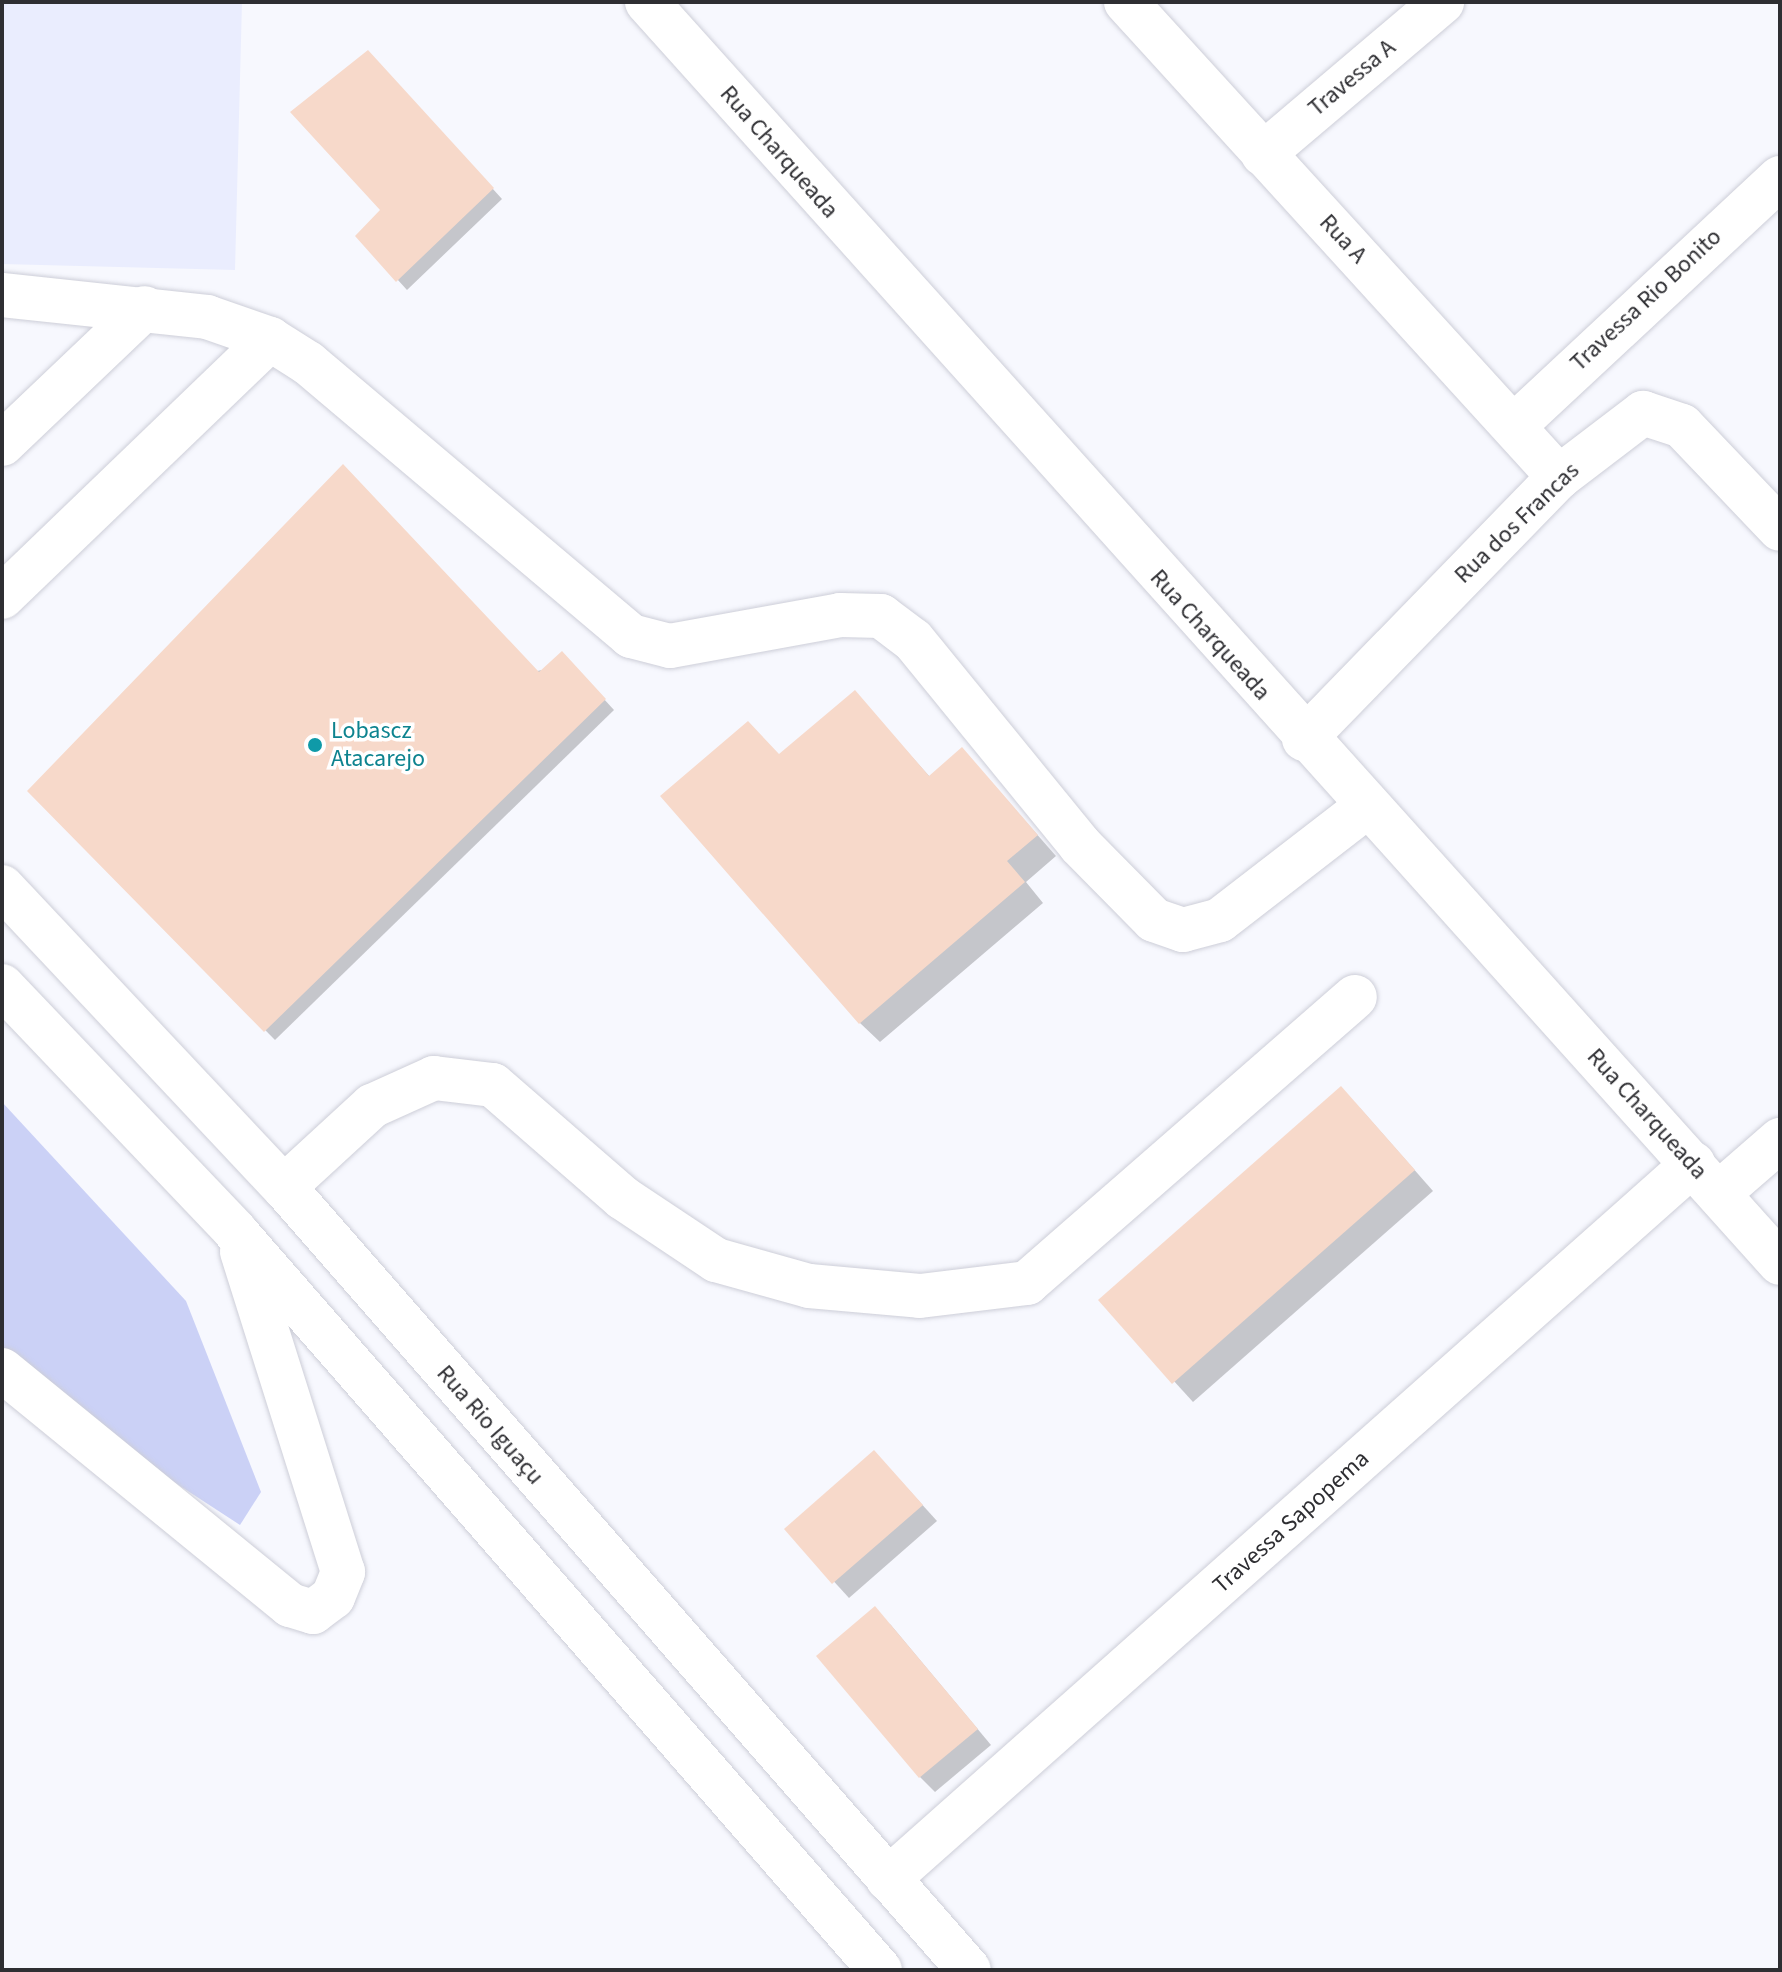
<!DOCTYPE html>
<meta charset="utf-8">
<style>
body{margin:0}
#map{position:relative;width:1782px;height:1972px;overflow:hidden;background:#f7f8fe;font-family:"Source Sans 3",sans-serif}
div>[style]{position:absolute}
.built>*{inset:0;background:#eaedfe}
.green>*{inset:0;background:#cbd1f6}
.shadow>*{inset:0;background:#0003}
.building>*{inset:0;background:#f7d9ca}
.roads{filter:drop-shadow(0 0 2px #cdced8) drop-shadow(0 0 2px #cdced8)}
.minor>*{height:44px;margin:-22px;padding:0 22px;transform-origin:22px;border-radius:22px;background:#fff}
.dots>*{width:22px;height:22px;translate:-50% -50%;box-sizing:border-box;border:4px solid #fff;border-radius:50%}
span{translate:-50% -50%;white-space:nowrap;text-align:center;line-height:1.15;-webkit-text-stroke:7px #fff;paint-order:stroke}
.street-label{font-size:24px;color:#2e2e32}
.culture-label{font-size:24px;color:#0d838f}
.left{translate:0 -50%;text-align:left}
.frame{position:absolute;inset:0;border:4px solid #2e2e32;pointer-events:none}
</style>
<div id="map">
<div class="built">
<i style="clip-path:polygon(2px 2px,242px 2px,235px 270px,2px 264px)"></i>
</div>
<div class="green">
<i style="clip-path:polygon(2px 1102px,186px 1301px,261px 1492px,240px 1525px,2px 1370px)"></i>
</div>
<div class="shadow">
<i style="clip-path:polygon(378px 62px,502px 199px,407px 290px,358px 236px,383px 210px)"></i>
<i style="clip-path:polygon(571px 663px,614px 710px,275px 1040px,30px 791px)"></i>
<i style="clip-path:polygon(855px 693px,930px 777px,962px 749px,1056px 856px,1026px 882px,1043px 903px,880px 1042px,860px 1023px,780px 756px)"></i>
<i style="clip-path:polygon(1360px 1108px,1433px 1191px,1193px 1402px,1100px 1300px)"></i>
<i style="clip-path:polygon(889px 1468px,937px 1521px,849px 1598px,786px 1529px)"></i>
<i style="clip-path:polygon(890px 1624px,991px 1745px,935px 1792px,920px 1777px)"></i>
</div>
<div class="building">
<i style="clip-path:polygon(368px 50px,494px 188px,396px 282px,355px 236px,380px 210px,290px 112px)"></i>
<i style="clip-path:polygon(343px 464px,539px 672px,562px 651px,606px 699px,264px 1032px,27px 791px)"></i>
<i style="clip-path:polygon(855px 690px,929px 776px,962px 747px,1038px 835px,1007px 861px,1025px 882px,859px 1024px,660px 796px,748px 721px,779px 754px)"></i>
<i style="clip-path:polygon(1341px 1086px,1415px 1170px,1172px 1384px,1098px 1300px)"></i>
<i style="clip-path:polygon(874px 1450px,923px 1505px,832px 1584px,784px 1529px)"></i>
<i style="clip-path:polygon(875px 1606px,978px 1729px,919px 1778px,816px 1656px)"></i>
</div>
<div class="roads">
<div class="minor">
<i style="left:647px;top:2px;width:1695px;rotate:48.06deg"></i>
<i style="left:1126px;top:2px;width:643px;rotate:47.65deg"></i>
<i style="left:1263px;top:154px;width:235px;rotate:-40.3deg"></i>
<i style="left:2px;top:295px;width:206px;rotate:6.1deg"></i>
<i style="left:207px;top:317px;width:67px;rotate:19.2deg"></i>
<i style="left:270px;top:339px;width:45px;rotate:32.3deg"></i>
<i style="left:308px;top:363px;width:423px;rotate:40.2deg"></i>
<i style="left:631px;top:636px;width:40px;rotate:14.4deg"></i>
<i style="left:670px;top:646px;width:173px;rotate:-10.3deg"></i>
<i style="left:840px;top:615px;width:41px;rotate:1.4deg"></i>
<i style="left:881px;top:616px;width:40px;rotate:37deg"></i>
<i style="left:913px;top:640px;width:264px;rotate:50.8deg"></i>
<i style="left:1080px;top:845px;width:105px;rotate:45.4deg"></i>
<i style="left:1154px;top:920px;width:31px;rotate:19deg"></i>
<i style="left:1183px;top:930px;width:38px;rotate:-15deg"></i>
<i style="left:1220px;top:920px;width:185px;rotate:-37.7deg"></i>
<i style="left:1515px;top:425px;width:362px;rotate:-43deg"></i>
<i style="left:2px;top:444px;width:197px;rotate:-43.6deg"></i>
<i style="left:2px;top:597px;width:372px;rotate:-43.9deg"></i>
<i style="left:1304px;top:739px;width:366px;rotate:-45.8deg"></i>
<i style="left:1559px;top:477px;width:106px;rotate:-37.3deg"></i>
<i style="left:1643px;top:413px;width:41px;rotate:18.4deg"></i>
<i style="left:1682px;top:426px;width:142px;rotate:46.4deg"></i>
<i style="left:2px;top:887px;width:412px;rotate:46.8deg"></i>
<i style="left:284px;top:1187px;width:1040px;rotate:48.82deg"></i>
<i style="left:2px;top:986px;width:338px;rotate:46.4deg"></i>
<i style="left:235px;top:1231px;width:981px;rotate:48.89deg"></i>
<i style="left:284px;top:1187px;width:120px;rotate:-42.6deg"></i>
<i style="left:372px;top:1106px;width:68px;rotate:-24.3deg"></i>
<i style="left:434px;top:1078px;width:59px;rotate:6.8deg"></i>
<i style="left:493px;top:1085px;width:172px;rotate:41deg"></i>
<i style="left:623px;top:1198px;width:112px;rotate:33.7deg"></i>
<i style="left:716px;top:1260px;width:97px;rotate:15.6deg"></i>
<i style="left:809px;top:1286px;width:111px;rotate:5.1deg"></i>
<i style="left:920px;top:1296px;width:108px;rotate:-6.9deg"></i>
<i style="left:1027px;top:1283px;width:435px;rotate:-41.1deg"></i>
<i style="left:1719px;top:1193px;width:81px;rotate:-41deg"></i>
<i style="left:2px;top:1370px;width:372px;rotate:39.2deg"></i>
<i style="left:290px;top:1605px;width:24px;rotate:17deg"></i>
<i style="left:313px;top:1612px;width:25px;rotate:-37deg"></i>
<i style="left:333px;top:1597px;width:27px;rotate:-68deg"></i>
<i style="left:343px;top:1572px;width:336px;rotate:-107.5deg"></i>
<i style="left:888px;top:1879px;width:1077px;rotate:-41.61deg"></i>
</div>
</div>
<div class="dots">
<i style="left:315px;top:745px;background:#0f9aa8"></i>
</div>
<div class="street-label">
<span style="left:1352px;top:78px;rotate:-40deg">Travessa A</span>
<span style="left:779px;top:152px;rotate:49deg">Rua Charqueada</span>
<span style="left:1343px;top:239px;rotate:47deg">Rua A</span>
<span style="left:1646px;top:300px;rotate:-43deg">Travessa Rio Bonito</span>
<span style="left:1517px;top:523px;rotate:-44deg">Rua dos Francas</span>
<span style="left:1210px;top:635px;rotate:48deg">Rua Charqueada</span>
<span style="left:1647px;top:1114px;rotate:48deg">Rua Charqueada</span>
<span style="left:490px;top:1425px;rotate:49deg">Rua Rio Iguaçu</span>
<span style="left:1291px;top:1522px;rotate:-42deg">Travessa Sapopema</span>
</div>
<div class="culture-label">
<span class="left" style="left:331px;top:745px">Lobascz<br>Atacarejo</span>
</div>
<div class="frame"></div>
</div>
